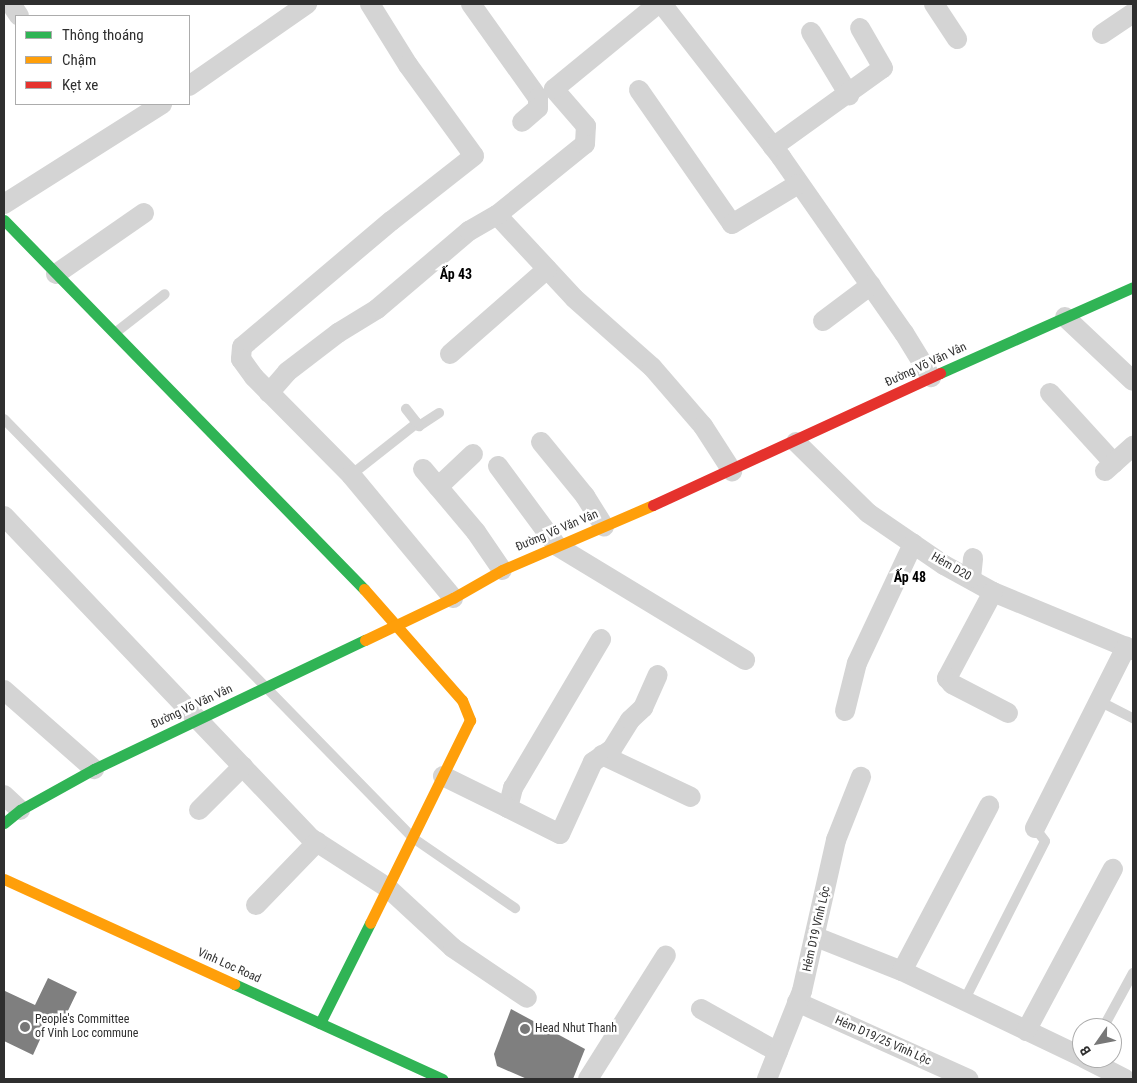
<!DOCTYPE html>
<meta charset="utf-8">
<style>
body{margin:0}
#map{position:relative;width:1137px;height:1083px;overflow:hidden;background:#fff;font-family:"Roboto Condensed",sans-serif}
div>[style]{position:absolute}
.building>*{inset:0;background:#7f7f7f}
.lane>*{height:10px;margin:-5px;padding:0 5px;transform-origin:5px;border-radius:5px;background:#d4d4d4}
.street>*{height:20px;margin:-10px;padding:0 10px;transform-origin:10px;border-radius:10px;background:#d4d4d4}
.fast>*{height:11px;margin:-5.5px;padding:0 5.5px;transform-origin:5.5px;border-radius:5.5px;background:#30b455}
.slow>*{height:11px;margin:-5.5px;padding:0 5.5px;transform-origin:5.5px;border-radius:5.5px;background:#ff9f0a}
.jam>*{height:11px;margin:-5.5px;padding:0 5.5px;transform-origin:5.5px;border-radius:5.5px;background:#e5322d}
.dots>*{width:14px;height:14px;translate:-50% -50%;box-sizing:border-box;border:2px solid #fff;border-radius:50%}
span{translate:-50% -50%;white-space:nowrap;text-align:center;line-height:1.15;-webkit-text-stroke:5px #fff;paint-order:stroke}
.street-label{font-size:12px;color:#2f2f2f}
.poi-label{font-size:12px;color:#2f2f2f}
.left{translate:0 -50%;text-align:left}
.neighbourhood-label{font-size:14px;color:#000;font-weight:700}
.frame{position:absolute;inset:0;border:5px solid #2f2f2f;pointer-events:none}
.legend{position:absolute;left:15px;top:15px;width:175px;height:90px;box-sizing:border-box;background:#fff;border:1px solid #acacac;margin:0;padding:6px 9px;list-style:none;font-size:15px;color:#2f2f2f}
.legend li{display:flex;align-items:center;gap:10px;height:25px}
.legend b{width:25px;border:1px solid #acacac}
.north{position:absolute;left:1072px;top:1018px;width:50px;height:50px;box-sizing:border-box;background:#fff;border:1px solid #acacac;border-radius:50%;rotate:237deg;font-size:14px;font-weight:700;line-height:20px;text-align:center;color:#2f2f2f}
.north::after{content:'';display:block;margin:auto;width:18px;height:22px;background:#787878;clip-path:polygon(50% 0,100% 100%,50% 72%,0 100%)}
</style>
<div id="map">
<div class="building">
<i style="clip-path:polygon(48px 978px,77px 992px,64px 1019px,52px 1013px,33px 1055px,4px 1041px,4px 994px,5px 991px,35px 1005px)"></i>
<i style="clip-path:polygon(511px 1009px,585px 1049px,573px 1079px,527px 1079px,497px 1066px,494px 1054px)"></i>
</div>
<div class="lane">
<i style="left:115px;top:333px;width:63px;rotate:-38deg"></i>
<i style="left:4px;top:419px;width:586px;rotate:45.69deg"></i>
<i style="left:413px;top:838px;width:124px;rotate:34.5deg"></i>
<i style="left:417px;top:423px;width:4px;rotate:56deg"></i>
<i style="left:419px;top:426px;width:24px;rotate:-33deg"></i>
<i style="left:351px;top:475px;width:84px;rotate:-38.2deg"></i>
<i style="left:417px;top:423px;width:18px;rotate:-128deg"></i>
<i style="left:1101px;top:702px;width:36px;rotate:27deg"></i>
<i style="left:964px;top:1001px;width:179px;rotate:-63.1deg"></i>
<i style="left:1045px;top:841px;width:16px;rotate:-128deg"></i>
<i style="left:1103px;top:1028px;width:63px;rotate:-61.4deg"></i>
</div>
<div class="street">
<i style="left:11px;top:4px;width:14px;rotate:56deg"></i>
<i style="left:370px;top:4px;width:72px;rotate:58.1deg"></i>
<i style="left:408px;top:65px;width:112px;rotate:54deg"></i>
<i style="left:474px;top:156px;width:105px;rotate:141.9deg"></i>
<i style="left:391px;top:221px;width:195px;rotate:139.8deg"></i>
<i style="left:242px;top:347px;width:12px;rotate:95deg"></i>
<i style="left:241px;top:359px;width:22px;rotate:54deg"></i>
<i style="left:254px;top:377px;width:138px;rotate:45.3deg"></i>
<i style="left:351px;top:475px;width:160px;rotate:50.3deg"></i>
<i style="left:471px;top:4px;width:115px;rotate:54.5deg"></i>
<i style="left:538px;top:98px;width:10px;rotate:90deg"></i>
<i style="left:538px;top:108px;width:21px;rotate:139deg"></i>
<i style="left:662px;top:4px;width:194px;rotate:52.1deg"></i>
<i style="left:781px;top:157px;width:215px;rotate:55.1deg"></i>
<i style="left:904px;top:333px;width:52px;rotate:58.5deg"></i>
<i style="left:934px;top:4px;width:42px;rotate:56.7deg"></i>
<i style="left:811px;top:32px;width:74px;rotate:58.9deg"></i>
<i style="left:1102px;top:34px;width:37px;rotate:-34deg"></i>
<i style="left:189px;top:86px;width:144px;rotate:-34.8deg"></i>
<i style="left:639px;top:90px;width:163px;rotate:55.2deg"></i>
<i style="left:732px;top:224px;width:77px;rotate:-31.2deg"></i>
<i style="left:773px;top:147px;width:135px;rotate:-35.7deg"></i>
<i style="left:883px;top:68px;width:46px;rotate:-119.9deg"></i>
<i style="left:4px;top:204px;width:187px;rotate:-32.3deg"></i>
<i style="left:497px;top:215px;width:113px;rotate:47.1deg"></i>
<i style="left:574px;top:298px;width:104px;rotate:41.5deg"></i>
<i style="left:652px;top:367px;width:78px;rotate:49.2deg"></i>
<i style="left:703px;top:426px;width:54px;rotate:57.2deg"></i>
<i style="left:56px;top:274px;width:107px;rotate:-34.7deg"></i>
<i style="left:1065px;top:317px;width:93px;rotate:43.3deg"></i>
<i style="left:823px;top:321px;width:60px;rotate:-36.9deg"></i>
<i style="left:450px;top:354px;width:129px;rotate:-41.2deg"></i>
<i style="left:269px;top:393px;width:28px;rotate:-49deg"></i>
<i style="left:287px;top:372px;width:64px;rotate:-37.4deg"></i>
<i style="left:338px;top:333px;width:46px;rotate:-31.6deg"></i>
<i style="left:377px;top:309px;width:121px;rotate:-40.3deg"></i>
<i style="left:469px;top:231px;width:32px;rotate:-30deg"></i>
<i style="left:497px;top:215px;width:113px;rotate:-38.9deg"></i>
<i style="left:585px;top:144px;width:18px;rotate:-87deg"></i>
<i style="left:586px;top:126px;width:49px;rotate:-130.9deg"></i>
<i style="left:554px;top:89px;width:134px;rotate:-39.3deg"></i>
<i style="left:1050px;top:393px;width:95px;rotate:47.6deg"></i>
<i style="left:541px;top:442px;width:70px;rotate:50.8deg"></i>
<i style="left:585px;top:496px;width:36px;rotate:58deg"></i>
<i style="left:796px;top:442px;width:101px;rotate:44.6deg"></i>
<i style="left:868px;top:513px;width:92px;rotate:34.4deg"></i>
<i style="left:944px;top:565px;width:56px;rotate:28.9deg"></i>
<i style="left:993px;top:592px;width:152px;rotate:22.5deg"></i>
<i style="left:498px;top:466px;width:99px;rotate:53.6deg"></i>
<i style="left:557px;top:546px;width:220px;rotate:31.2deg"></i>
<i style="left:423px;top:469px;width:82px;rotate:49.9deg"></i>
<i style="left:476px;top:532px;width:46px;rotate:55.6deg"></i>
<i style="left:1105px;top:471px;width:38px;rotate:-42deg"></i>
<i style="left:438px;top:487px;width:48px;rotate:-43.3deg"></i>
<i style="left:4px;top:516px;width:446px;rotate:46.4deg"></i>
<i style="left:312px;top:839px;width:90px;rotate:32.8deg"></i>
<i style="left:388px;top:888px;width:88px;rotate:42.7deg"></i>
<i style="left:453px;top:948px;width:89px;rotate:34deg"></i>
<i style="left:971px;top:578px;width:20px;rotate:-84deg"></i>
<i style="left:993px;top:592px;width:98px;rotate:118.1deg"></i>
<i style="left:947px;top:678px;width:8px;rotate:50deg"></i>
<i style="left:952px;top:684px;width:63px;rotate:27.4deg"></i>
<i style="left:4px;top:690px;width:120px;rotate:41.3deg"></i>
<i style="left:845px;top:711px;width:49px;rotate:-76deg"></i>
<i style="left:857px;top:663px;width:132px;rotate:-64.8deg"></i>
<i style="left:602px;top:755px;width:98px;rotate:25.3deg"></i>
<i style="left:443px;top:776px;width:72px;rotate:26.2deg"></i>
<i style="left:508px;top:808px;width:21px;rotate:-76deg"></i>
<i style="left:513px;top:788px;width:173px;rotate:-59.4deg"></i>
<i style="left:4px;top:795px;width:22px;rotate:43deg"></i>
<i style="left:508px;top:808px;width:58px;rotate:26.6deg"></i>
<i style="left:560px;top:834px;width:79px;rotate:-65.4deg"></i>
<i style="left:593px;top:762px;width:23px;rotate:-34deg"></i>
<i style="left:612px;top:749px;width:34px;rotate:-58deg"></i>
<i style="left:630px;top:720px;width:18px;rotate:-43deg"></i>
<i style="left:643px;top:708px;width:36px;rotate:-66deg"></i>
<i style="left:199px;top:810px;width:62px;rotate:-45deg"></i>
<i style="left:1035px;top:828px;width:203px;rotate:-63.3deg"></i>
<i style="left:256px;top:905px;width:88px;rotate:-45.9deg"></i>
<i style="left:816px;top:937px;width:92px;rotate:21.6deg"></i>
<i style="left:902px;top:971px;width:199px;rotate:25.5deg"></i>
<i style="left:902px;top:971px;width:187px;rotate:-62.2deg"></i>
<i style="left:797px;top:1002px;width:188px;rotate:24.2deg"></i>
<i style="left:701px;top:1009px;width:88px;rotate:29.2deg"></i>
<i style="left:1026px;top:1031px;width:184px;rotate:-61.8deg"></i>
<i style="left:1084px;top:1058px;width:46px;rotate:27.1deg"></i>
<i style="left:588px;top:1079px;width:146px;rotate:-57.8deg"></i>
<i style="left:767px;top:1079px;width:95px;rotate:-68.3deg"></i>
<i style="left:802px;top:991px;width:155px;rotate:-77.3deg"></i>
<i style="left:836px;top:840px;width:68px;rotate:-68.4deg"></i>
</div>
<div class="fast">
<i style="left:4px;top:220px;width:516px;rotate:45.71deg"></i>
<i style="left:940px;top:373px;width:211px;rotate:-24deg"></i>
<i style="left:4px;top:823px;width:21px;rotate:-39deg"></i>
<i style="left:20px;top:810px;width:85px;rotate:-29deg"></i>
<i style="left:94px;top:769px;width:300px;rotate:-25.5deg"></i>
<i style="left:234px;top:984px;width:229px;rotate:24.5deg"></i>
<i style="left:320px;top:1023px;width:112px;rotate:-63.4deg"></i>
</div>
<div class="slow">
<i style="left:364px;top:589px;width:148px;rotate:48.6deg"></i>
<i style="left:462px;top:700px;width:22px;rotate:68deg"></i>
<i style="left:470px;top:720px;width:226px;rotate:116.2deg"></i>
<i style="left:365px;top:640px;width:98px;rotate:-25.5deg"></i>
<i style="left:453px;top:598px;width:56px;rotate:-29.7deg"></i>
<i style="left:502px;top:570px;width:164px;rotate:-23.3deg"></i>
<i style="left:4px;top:879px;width:253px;rotate:24.5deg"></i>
</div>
<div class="jam">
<i style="left:653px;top:505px;width:316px;rotate:-24.7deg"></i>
</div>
<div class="dots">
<i style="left:25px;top:1027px;background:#787878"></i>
<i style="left:525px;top:1029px;background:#787878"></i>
</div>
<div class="street-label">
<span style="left:926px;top:365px;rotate:-25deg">Đường Võ Văn Vân</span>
<span style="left:557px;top:531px;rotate:-23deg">Đường Võ Văn Vân</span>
<span style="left:951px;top:567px;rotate:30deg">Hẻm D20</span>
<span style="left:192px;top:707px;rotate:-25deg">Đường Võ Văn Vân</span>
<span style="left:817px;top:929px;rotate:-77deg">Hẻm D19 Vĩnh Lộc</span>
<span style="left:229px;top:966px;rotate:24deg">Vinh Loc Road</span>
<span style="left:883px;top:1041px;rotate:24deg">Hẻm D19/25 Vĩnh Lộc</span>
</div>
<div class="poi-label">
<span class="left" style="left:35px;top:1027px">People's Committee<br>of Vinh Loc commune</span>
<span class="left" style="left:535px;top:1029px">Head Nhut Thanh</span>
</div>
<div class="neighbourhood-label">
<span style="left:456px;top:274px">Ấp 43</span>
<span style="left:910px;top:577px">Ấp 48</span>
</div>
<div class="frame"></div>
<ul class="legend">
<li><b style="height:6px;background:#30b455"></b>Thông thoáng</li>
<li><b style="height:6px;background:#ff9f0a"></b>Chậm</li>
<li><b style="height:6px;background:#e5322d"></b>Kẹt xe</li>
</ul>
<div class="north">B</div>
</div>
